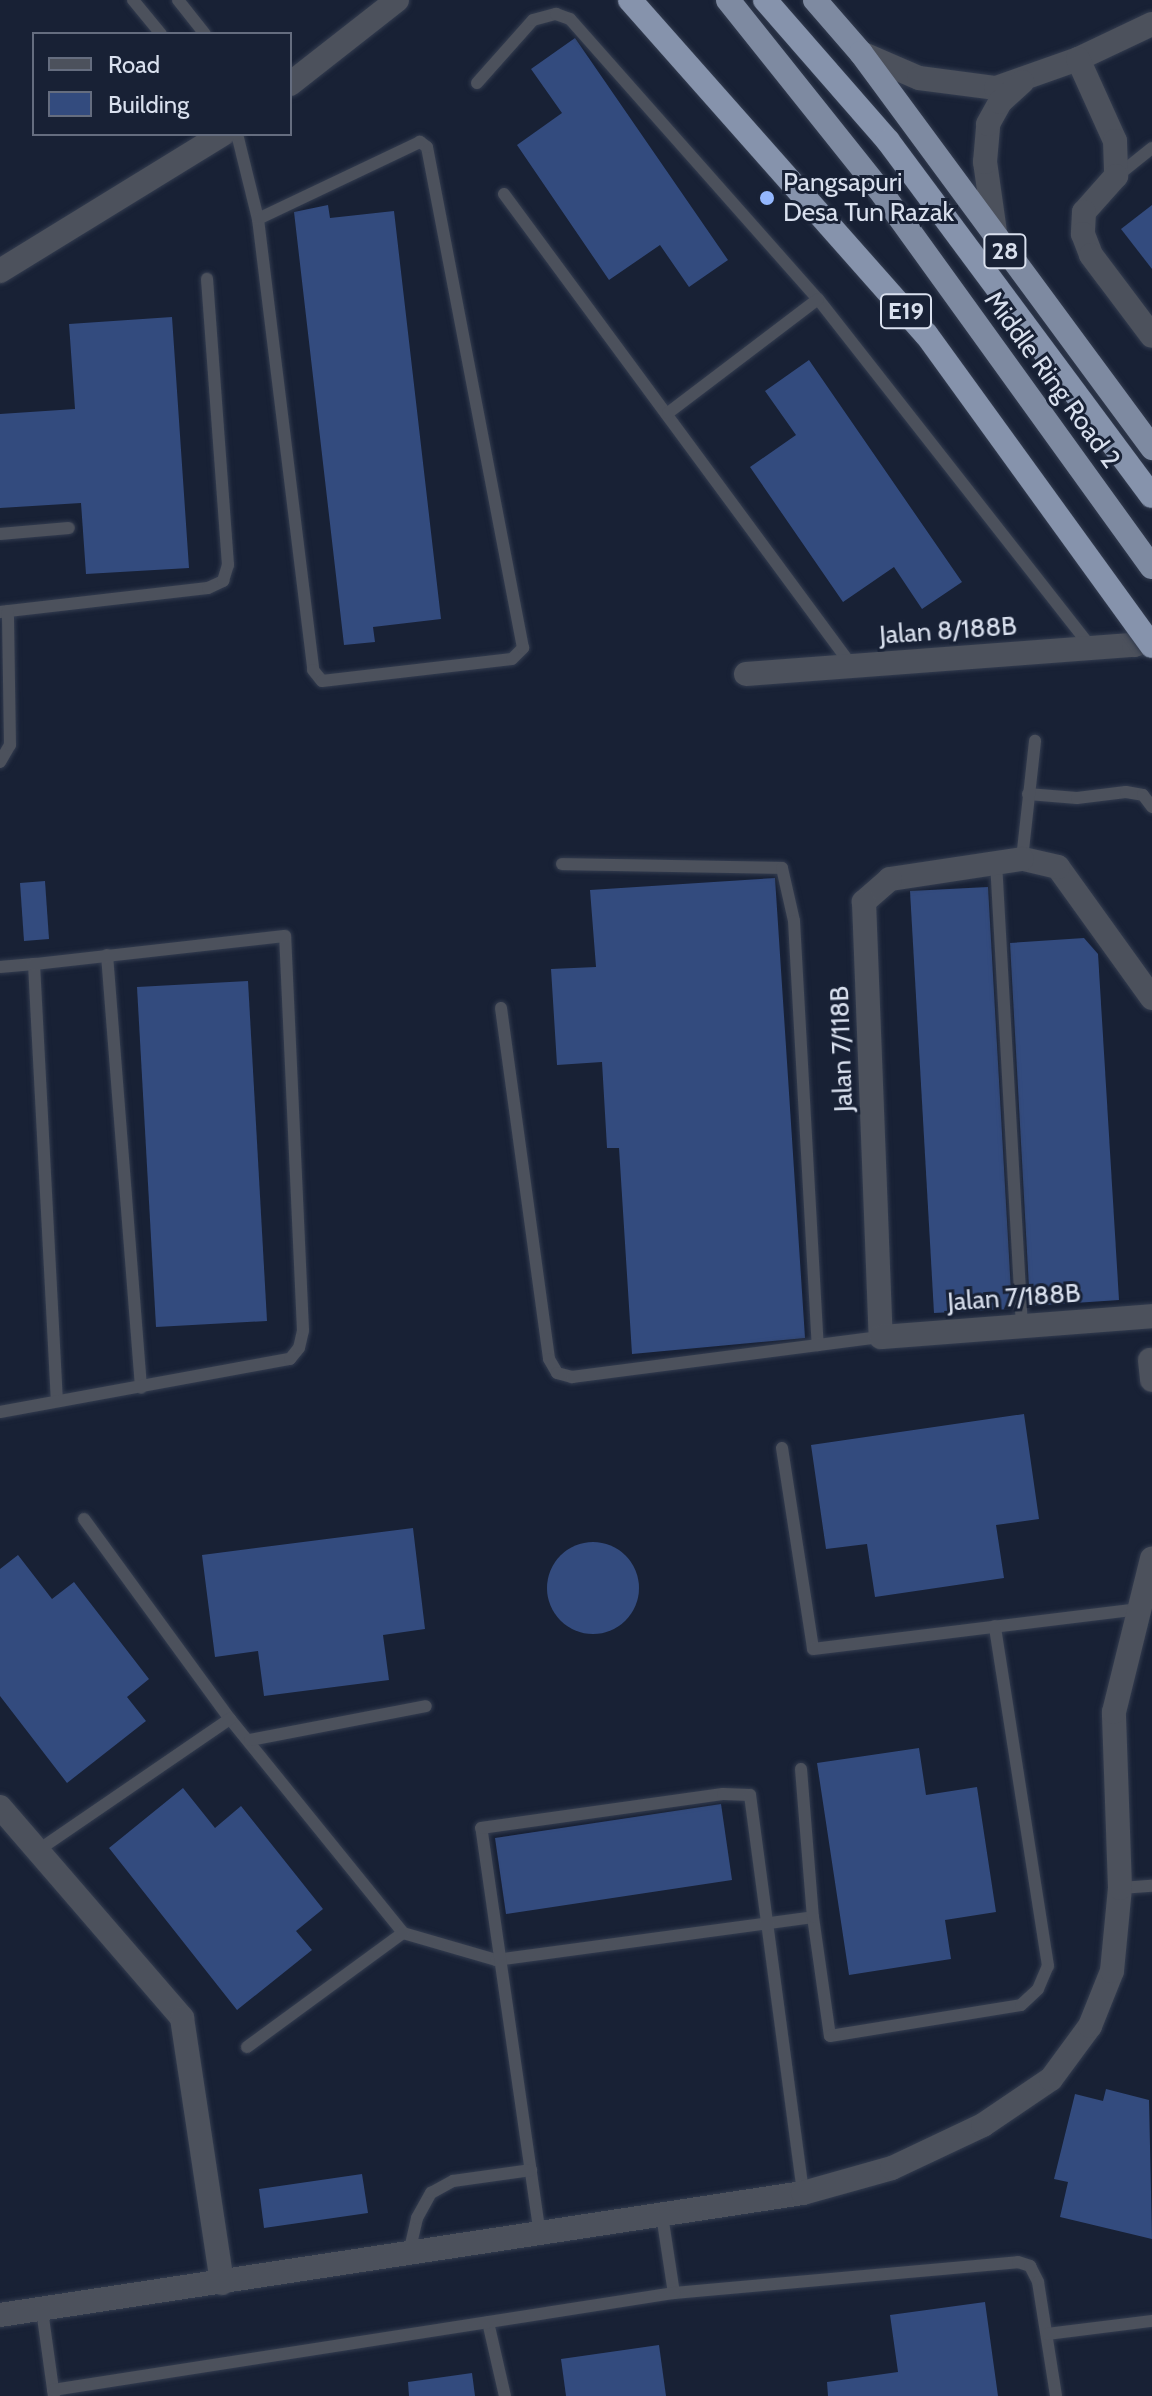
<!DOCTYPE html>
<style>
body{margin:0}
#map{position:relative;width:1152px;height:2396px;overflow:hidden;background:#182135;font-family:Cabin,sans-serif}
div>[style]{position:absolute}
.building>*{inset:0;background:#334b7e}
.round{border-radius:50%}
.roads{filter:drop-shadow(0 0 2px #333c4f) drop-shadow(0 0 2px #333c4f)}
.service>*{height:12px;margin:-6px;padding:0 6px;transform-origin:6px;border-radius:6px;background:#4c515c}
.minor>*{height:24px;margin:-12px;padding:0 12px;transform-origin:12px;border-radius:12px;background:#4c515c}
.tertiary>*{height:24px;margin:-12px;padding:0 12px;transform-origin:12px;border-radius:12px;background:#4c515c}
.trunk>*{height:24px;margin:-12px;padding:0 12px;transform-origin:12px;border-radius:12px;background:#7e8aa1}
.motorway>*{height:24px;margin:-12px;padding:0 12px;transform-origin:12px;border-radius:12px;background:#8693ac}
.bridges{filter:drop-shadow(0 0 2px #333c4f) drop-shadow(0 0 2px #333c4f)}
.motorway-bridge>*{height:24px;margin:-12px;padding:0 12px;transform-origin:12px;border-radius:12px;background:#8693ac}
.dots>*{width:22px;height:22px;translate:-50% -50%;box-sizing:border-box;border:4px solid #182135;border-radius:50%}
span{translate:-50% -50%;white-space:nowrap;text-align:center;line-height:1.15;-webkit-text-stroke:6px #182135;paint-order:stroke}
.shield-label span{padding:2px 6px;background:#182135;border:2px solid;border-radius:6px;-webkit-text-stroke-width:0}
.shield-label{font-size:24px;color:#d9e0ee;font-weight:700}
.poi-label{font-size:26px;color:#d9e0ee}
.left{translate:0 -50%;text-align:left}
.street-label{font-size:26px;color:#d9e0ee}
.legend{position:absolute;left:32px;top:32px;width:260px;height:104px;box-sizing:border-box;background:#182135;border:2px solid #656d7f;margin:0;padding:10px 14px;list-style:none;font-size:24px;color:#d9e0ee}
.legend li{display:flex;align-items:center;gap:16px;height:40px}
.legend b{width:40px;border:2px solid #656d7f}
</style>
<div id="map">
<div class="building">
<i style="clip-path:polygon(575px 38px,728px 260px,689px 287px,660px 245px,609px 280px,517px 145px,562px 113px,531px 69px)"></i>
<i style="clip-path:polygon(328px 205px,330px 218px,394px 211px,441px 619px,373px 627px,375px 642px,344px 645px,294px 212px)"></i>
<i style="clip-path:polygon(1152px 205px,1152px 269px,1121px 229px)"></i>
<i style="clip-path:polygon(172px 317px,189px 568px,86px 574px,81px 503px,0 508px,0 414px,75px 409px,69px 324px)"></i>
<i style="clip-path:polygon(809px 360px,962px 582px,922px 609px,894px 567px,843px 602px,750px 467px,796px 435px,765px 391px)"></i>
<i style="clip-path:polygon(775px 878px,805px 1338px,632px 1354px,619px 1148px,607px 1148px,602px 1062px,557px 1065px,551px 969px,596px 967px,590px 890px)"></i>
<i style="clip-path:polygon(45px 881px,49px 939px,24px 941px,20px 883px)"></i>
<i style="clip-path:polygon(988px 887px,1012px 1309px,934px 1313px,910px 891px)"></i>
<i style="clip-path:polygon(1084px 938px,1098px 954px,1119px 1300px,1030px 1306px,1010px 943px)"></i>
<i style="clip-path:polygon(248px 981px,267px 1321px,156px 1327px,137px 987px)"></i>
<i style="clip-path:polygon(1024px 1414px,1039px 1519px,996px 1525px,1004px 1578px,875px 1597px,867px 1544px,826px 1549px,811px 1445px)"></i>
<i style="clip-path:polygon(413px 1528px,425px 1629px,383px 1635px,389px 1680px,264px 1696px,258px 1651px,215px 1657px,202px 1555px)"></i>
<i class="round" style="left:547px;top:1542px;width:92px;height:92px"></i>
<i style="clip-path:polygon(18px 1555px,52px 1599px,74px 1582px,149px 1679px,127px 1697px,146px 1721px,67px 1783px,0 1696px,0 1569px)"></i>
<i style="clip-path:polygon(919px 1748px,926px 1795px,977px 1787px,996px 1912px,945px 1920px,951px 1959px,849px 1975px,817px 1763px)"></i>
<i style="clip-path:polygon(183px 1788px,215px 1828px,241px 1806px,323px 1909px,296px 1931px,312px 1950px,237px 2010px,109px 1848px)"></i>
<i style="clip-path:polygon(721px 1804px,732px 1880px,506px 1914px,495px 1838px)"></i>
<i style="clip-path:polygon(1106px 2089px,1149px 2100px,1152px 2239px,1060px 2217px,1068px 2182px,1054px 2179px,1075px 2094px,1103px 2101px)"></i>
<i style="clip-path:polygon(362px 2174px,368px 2213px,264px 2228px,259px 2189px)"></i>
<i style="clip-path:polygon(985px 2302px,998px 2396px,828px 2396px,827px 2382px,898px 2372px,890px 2315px)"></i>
<i style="clip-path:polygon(659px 2345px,666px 2396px,566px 2396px,561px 2359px)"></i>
<i style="clip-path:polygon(472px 2373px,475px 2396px,409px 2396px,408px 2382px)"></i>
</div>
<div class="roads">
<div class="service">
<i style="left:133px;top:0;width:44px;rotate:50.5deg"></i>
<i style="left:178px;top:0;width:43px;rotate:51.5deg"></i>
<i style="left:477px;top:83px;width:84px;rotate:-48.4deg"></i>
<i style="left:533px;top:20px;width:24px;rotate:-15deg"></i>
<i style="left:556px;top:14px;width:15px;rotate:20deg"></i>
<i style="left:570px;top:19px;width:374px;rotate:48.5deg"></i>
<i style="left:818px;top:299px;width:444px;rotate:51.9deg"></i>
<i style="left:237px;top:134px;width:88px;rotate:76.1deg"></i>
<i style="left:258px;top:219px;width:454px;rotate:83deg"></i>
<i style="left:313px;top:670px;width:14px;rotate:51deg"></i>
<i style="left:322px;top:681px;width:191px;rotate:-6.6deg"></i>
<i style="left:512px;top:659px;width:16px;rotate:-45deg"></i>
<i style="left:523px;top:648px;width:510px;rotate:-100.85deg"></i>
<i style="left:427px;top:147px;width:9px;rotate:-144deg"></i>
<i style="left:420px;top:142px;width:179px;rotate:154.6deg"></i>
<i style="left:1117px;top:176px;width:45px;rotate:-38.7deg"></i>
<i style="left:504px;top:194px;width:586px;rotate:53.6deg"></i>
<i style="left:668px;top:413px;width:188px;rotate:-37.2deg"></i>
<i style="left:0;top:534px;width:69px;rotate:-5deg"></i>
<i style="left:0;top:612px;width:209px;rotate:-6.6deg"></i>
<i style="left:208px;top:588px;width:17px;rotate:-25deg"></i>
<i style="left:223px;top:581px;width:17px;rotate:-73deg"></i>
<i style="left:228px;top:565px;width:287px;rotate:-94.2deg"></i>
<i style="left:0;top:762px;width:20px;rotate:-60deg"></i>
<i style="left:10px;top:745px;width:134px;rotate:-90.9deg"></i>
<i style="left:1028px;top:794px;width:49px;rotate:4.7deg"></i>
<i style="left:1077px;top:798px;width:49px;rotate:-7deg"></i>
<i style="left:1126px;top:792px;width:17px;rotate:10deg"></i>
<i style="left:1143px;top:795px;width:15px;rotate:53deg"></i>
<i style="left:1022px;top:859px;width:119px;rotate:-83.7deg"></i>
<i style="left:996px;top:862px;width:465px;rotate:86.8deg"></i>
<i style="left:562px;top:864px;width:220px;rotate:1deg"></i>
<i style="left:782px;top:868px;width:54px;rotate:77.2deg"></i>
<i style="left:794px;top:921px;width:425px;rotate:86.8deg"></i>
<i style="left:107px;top:955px;width:434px;rotate:85.5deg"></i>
<i style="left:0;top:967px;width:34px;rotate:-5deg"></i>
<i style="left:34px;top:964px;width:437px;rotate:87deg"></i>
<i style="left:501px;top:1008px;width:354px;rotate:82.2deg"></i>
<i style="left:549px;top:1359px;width:16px;rotate:60deg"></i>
<i style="left:557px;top:1373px;width:16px;rotate:15deg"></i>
<i style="left:572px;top:1377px;width:312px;rotate:-7.4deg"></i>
<i style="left:0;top:1412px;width:295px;rotate:-10.4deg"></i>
<i style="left:290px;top:1359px;width:14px;rotate:-51deg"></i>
<i style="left:299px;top:1348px;width:18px;rotate:-77deg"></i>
<i style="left:303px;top:1330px;width:394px;rotate:-92.6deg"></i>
<i style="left:285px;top:936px;width:253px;rotate:173.6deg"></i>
<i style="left:782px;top:1448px;width:203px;rotate:81.2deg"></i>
<i style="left:813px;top:1649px;width:329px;rotate:-7deg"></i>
<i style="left:84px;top:1519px;width:248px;rotate:53.9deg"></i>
<i style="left:230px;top:1719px;width:275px;rotate:51deg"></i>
<i style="left:403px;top:1933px;width:97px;rotate:16.2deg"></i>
<i style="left:496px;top:1960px;width:320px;rotate:-7.7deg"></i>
<i style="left:813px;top:1917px;width:120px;rotate:81.9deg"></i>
<i style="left:830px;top:2036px;width:193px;rotate:-9.2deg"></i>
<i style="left:1021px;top:2005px;width:23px;rotate:-43deg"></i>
<i style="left:1038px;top:1989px;width:25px;rotate:-67deg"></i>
<i style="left:1048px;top:1966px;width:344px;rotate:-98.9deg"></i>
<i style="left:250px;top:1740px;width:179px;rotate:-10.9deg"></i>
<i style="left:801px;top:1769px;width:148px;rotate:85.4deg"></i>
<i style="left:37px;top:1851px;width:234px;rotate:-34.4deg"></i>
<i style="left:1120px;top:1888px;width:32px;rotate:-4deg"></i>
<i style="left:247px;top:2047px;width:193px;rotate:-36.2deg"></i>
<i style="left:662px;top:2215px;width:79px;rotate:81.3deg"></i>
<i style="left:674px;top:2293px;width:345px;rotate:-5.1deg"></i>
<i style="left:1018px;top:2262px;width:13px;rotate:18deg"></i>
<i style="left:1030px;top:2266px;width:18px;rotate:63deg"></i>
<i style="left:1038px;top:2282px;width:115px;rotate:81deg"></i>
<i style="left:540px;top:2235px;width:411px;rotate:-98.2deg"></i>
<i style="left:481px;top:1828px;width:244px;rotate:-8deg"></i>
<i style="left:723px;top:1794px;width:27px;rotate:2deg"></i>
<i style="left:750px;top:1795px;width:402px;rotate:82.4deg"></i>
<i style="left:409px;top:2253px;width:36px;rotate:-77deg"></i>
<i style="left:417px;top:2218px;width:29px;rotate:-61deg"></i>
<i style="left:431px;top:2193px;width:25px;rotate:-29deg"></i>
<i style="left:453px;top:2181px;width:79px;rotate:-8deg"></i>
<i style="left:42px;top:2310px;width:87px;rotate:82.1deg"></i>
<i style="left:488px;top:2322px;width:76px;rotate:77.1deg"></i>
<i style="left:1047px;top:2334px;width:106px;rotate:-7.1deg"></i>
<i style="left:53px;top:2390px;width:629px;rotate:-8.88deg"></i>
</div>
<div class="minor">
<i style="left:861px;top:53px;width:63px;rotate:23.3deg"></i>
<i style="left:919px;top:78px;width:78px;rotate:7.4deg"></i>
<i style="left:996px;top:88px;width:87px;rotate:-19.5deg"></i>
<i style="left:1078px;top:59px;width:82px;rotate:-25.3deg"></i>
<i style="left:1078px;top:59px;width:90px;rotate:65.7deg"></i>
<i style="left:1115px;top:141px;width:35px;rotate:88deg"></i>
<i style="left:1116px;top:176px;width:48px;rotate:131.6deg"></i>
<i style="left:1084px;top:212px;width:22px;rotate:93deg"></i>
<i style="left:1083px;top:234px;width:22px;rotate:69deg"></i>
<i style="left:1091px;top:255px;width:101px;rotate:53deg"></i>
<i style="left:996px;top:239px;width:78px;rotate:-98.1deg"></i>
<i style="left:985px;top:162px;width:38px;rotate:-85deg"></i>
<i style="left:988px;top:124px;width:25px;rotate:-61deg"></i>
<i style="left:1000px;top:102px;width:30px;rotate:-42deg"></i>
<i style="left:746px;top:674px;width:389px;rotate:-4.3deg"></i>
<i style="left:1134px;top:645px;width:19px;rotate:-18deg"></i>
<i style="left:1152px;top:998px;width:161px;rotate:-125.7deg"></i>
<i style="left:1058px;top:867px;width:37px;rotate:-167deg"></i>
<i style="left:1022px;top:859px;width:134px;rotate:171.4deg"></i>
<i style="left:890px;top:879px;width:35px;rotate:139deg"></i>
<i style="left:864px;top:902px;width:435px;rotate:87.8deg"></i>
<i style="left:881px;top:1337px;width:272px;rotate:-4.4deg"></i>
<i style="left:1150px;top:1360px;width:20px;rotate:84deg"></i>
<i style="left:0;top:1807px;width:279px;rotate:49.2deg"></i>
<i style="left:182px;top:2018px;width:268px;rotate:81.4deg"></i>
<i style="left:0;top:2315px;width:812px;rotate:-8.64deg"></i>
<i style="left:803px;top:2193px;width:92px;rotate:-15.7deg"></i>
<i style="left:892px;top:2168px;width:101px;rotate:-25.3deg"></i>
<i style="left:983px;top:2125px;width:82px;rotate:-34.1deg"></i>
<i style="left:1051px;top:2079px;width:66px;rotate:-53.7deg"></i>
<i style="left:1090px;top:2026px;width:59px;rotate:-68.2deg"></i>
<i style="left:1112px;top:1971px;width:83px;rotate:-84.5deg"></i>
<i style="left:1120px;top:1888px;width:176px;rotate:-92deg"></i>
<i style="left:1114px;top:1712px;width:158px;rotate:-76.1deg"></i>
</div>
<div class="tertiary">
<i style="left:290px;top:84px;width:136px;rotate:-38.1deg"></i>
<i style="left:0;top:271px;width:262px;rotate:-31.6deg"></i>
</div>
<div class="trunk">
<i style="left:728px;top:0;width:242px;rotate:51.4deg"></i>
<i style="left:879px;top:189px;width:466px;rotate:54.2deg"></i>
<i style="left:815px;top:0;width:70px;rotate:49deg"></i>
<i style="left:861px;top:53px;width:491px;rotate:53.6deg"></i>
</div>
<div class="motorway">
<i style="left:765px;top:0;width:187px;rotate:48.9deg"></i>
<i style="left:888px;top:141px;width:442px;rotate:53.4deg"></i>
</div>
</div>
<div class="bridges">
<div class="motorway-bridge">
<i style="left:630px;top:0;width:446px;rotate:48.5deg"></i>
<i style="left:926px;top:334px;width:385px;rotate:54.1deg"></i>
</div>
</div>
<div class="dots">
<i style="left:767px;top:198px;background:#94b7fd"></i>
</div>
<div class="shield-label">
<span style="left:1005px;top:251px">28</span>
<span style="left:906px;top:311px">E19</span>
</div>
<div class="poi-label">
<span class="left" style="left:783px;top:198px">Pangsapuri<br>Desa Tun Razak</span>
</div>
<div class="street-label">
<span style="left:1052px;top:380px;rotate:54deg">Middle Ring Road 2</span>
<span style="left:948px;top:631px;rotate:-4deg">Jalan 8/188B</span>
<span style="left:842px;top:1049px;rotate:-92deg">Jalan 7/118B</span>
<span style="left:1014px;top:1298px;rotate:-4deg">Jalan 7/188B</span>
</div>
<ul class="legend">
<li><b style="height:10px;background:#4c515c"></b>Road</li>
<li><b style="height:22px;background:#334b7e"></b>Building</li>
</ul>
</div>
